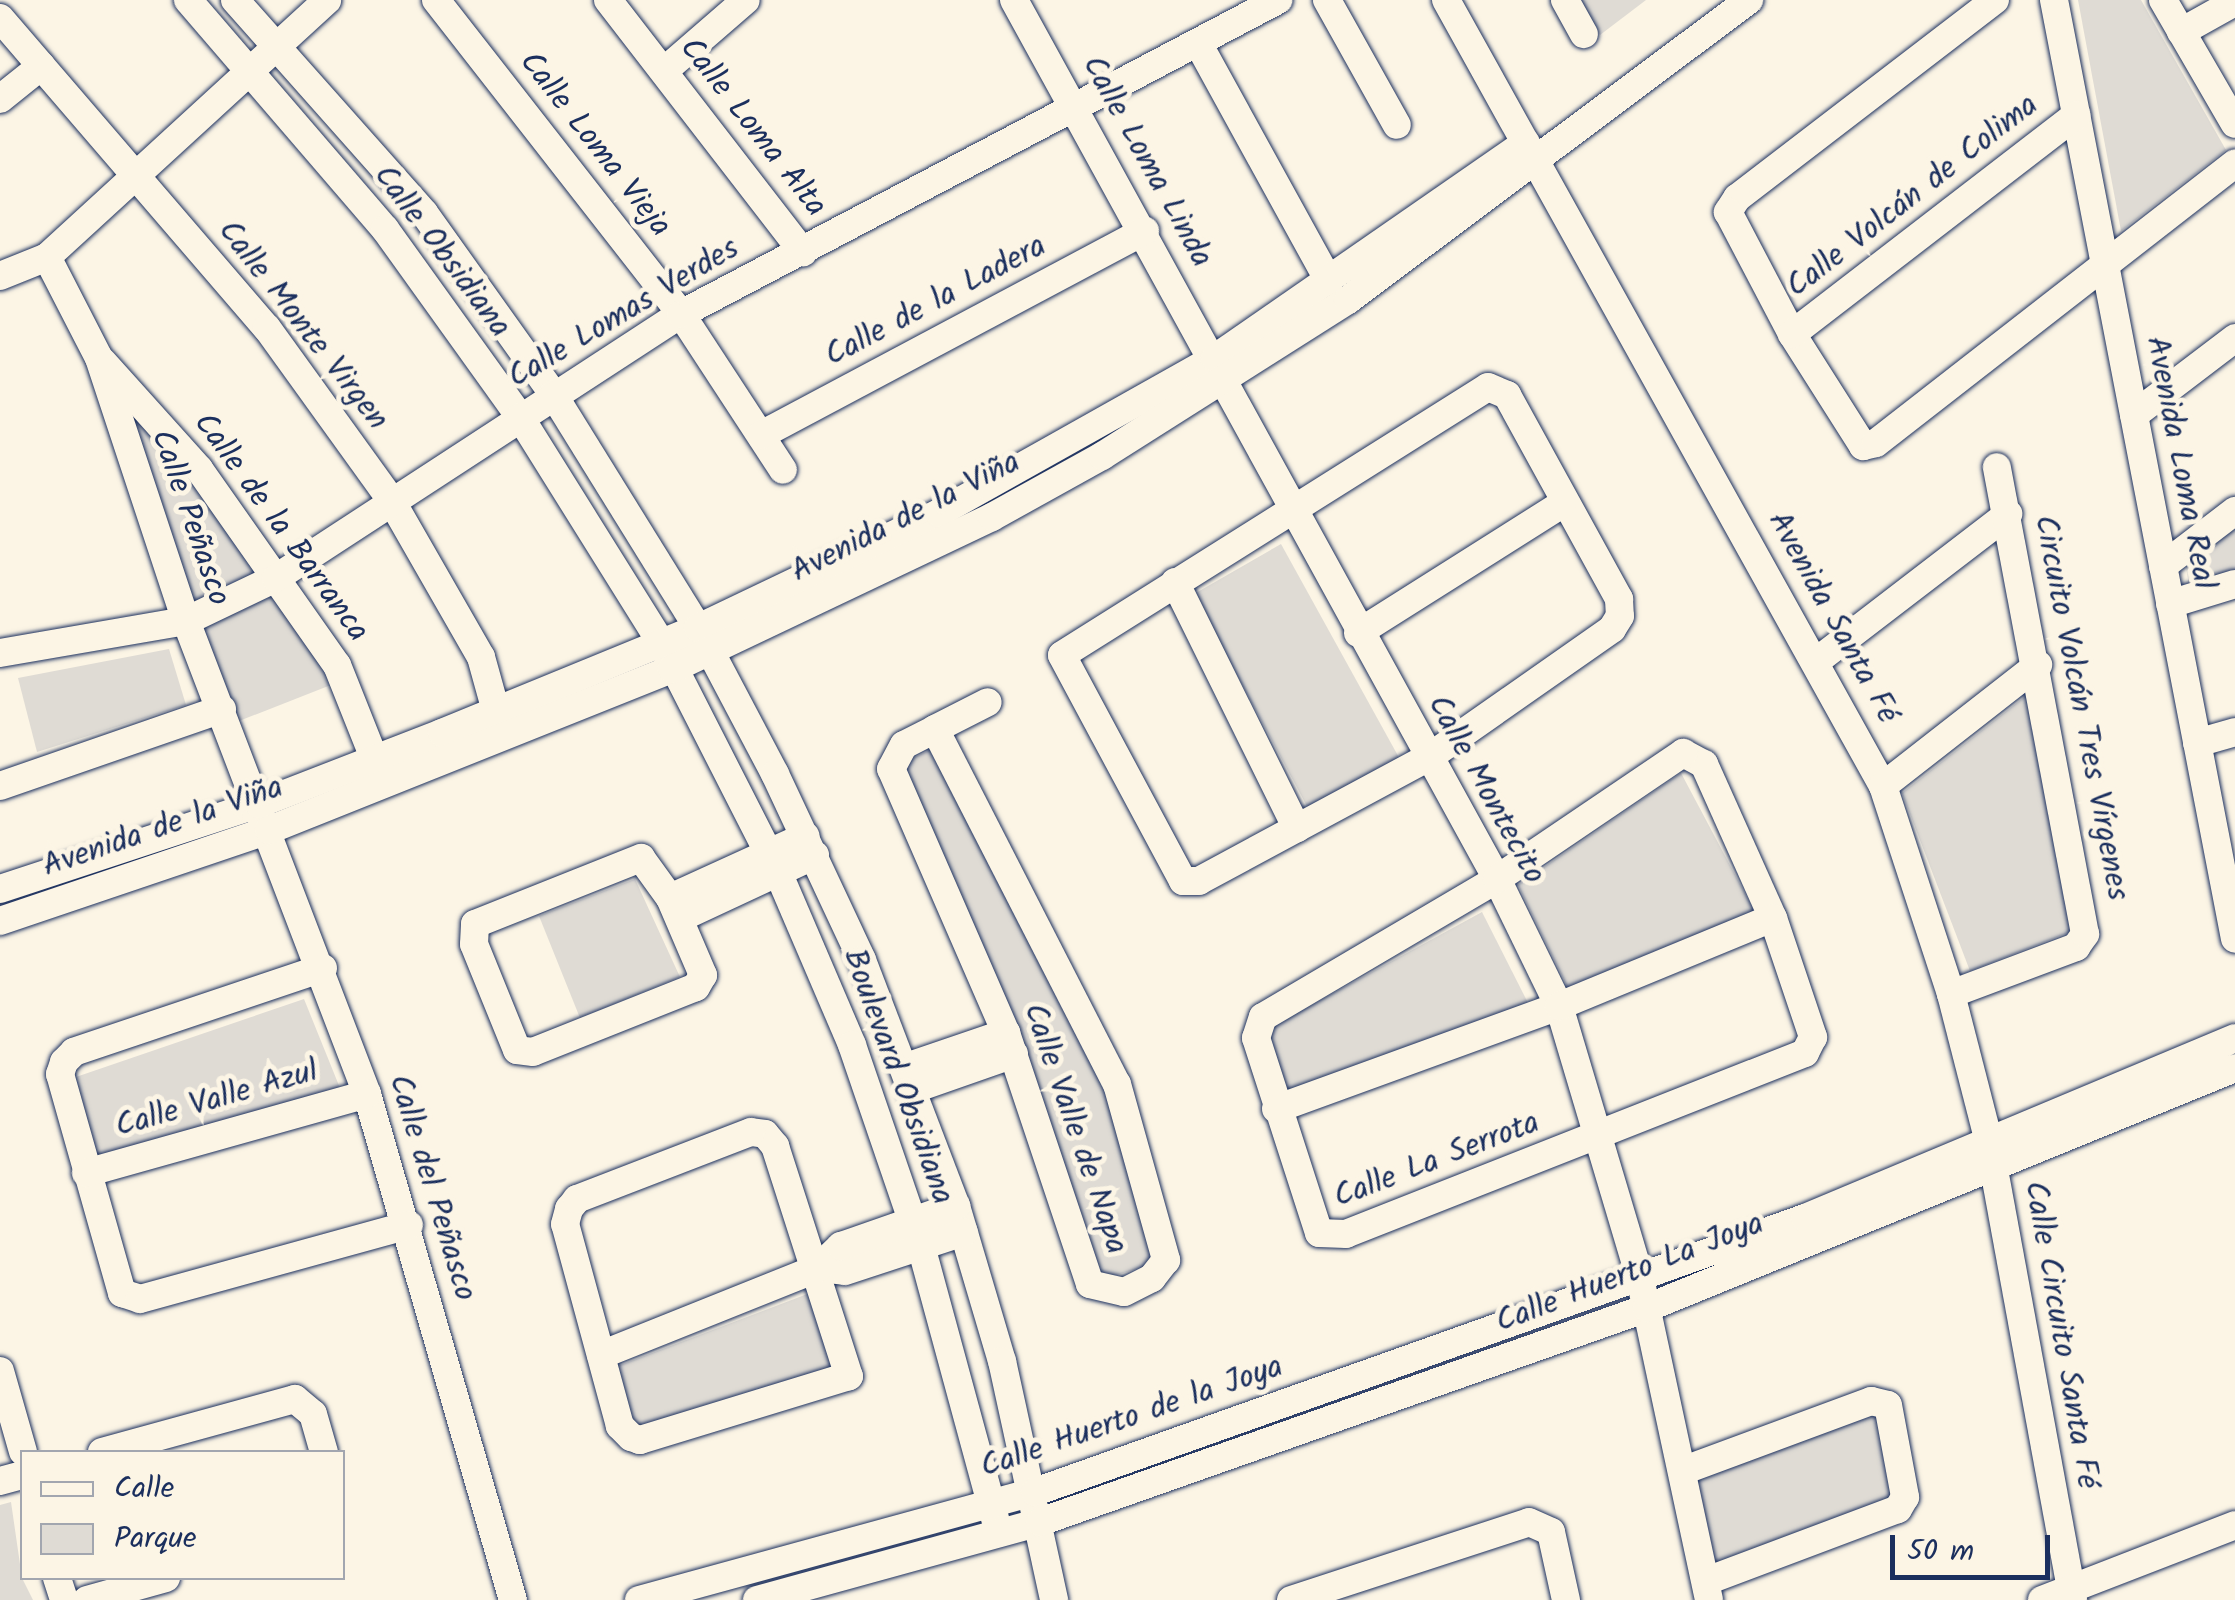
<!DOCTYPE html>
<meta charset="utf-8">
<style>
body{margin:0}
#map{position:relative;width:2235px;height:1600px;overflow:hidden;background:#fcf5e5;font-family:Kalam,sans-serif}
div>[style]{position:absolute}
.green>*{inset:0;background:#dfdbd4}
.roads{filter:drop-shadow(0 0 2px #1b2f5e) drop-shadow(0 0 2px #1b2f5e)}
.minor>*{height:28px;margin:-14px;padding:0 14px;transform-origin:14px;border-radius:14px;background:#fcf5e5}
span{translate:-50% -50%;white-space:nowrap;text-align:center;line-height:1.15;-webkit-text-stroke:10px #fcf5e5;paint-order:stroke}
.street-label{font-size:32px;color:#1b2f5e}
.legend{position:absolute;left:20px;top:1450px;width:325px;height:130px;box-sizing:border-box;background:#fcf5e5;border:2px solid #a2a6af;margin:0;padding:12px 18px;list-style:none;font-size:30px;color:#1b2f5e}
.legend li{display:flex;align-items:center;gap:20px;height:50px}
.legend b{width:50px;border:2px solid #a2a6af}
.scale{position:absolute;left:1890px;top:1535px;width:160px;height:45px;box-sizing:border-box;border:5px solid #1b2f5e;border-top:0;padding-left:12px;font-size:30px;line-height:35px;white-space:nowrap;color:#1b2f5e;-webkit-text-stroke:8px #fcf5e5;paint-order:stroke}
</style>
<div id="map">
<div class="green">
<i style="clip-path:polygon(1579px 0,1646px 0,1600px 35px)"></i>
<i style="clip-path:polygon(2078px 0,2141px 0,2226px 150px,2121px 231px)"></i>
<i style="clip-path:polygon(112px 375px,267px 575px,190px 614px)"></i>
<i style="clip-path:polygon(2235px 529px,2235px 571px,2189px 586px,2186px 566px)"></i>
<i style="clip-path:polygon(1281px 544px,1402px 763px,1310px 812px,1194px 594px)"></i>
<i style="clip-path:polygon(272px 584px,341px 681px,234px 723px,190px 625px)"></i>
<i style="clip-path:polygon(169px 649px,186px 705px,37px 752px,18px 678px)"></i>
<i style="clip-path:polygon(2027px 695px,2075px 930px,1970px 971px,1902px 793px)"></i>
<i style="clip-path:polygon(930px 750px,1100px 1070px,1157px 1263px,1096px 1281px,901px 764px)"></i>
<i style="clip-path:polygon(1681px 773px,1757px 916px,1569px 990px,1518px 885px)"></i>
<i style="clip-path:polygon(635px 879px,680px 977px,580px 1018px,539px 916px)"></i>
<i style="clip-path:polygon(1482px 912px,1529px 1005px,1283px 1097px,1264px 1031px)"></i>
<i style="clip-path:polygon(304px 999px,342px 1093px,95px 1157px,73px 1078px)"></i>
<i style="clip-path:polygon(810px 1293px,836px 1377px,630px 1431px,610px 1369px)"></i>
<i style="clip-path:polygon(1882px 1405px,1897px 1502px,1709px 1574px,1692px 1475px)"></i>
<i style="clip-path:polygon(11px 1502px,22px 1578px,33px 1600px,0 1600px,0 1505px)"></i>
</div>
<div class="roads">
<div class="minor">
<i style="left:188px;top:0;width:302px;rotate:49.3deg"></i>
<i style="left:385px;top:229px;width:231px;rotate:54.3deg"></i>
<i style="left:520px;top:417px;width:268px;rotate:58deg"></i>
<i style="left:662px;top:644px;width:256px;rotate:63deg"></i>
<i style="left:778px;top:872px;width:188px;rotate:66.8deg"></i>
<i style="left:852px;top:1045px;width:213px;rotate:71.1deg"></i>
<i style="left:921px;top:1246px;width:297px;rotate:74.8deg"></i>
<i style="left:235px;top:0;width:285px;rotate:48.4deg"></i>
<i style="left:424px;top:213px;width:222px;rotate:54.5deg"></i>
<i style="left:553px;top:394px;width:275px;rotate:58.2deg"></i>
<i style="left:698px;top:628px;width:165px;rotate:62.2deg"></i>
<i style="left:775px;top:774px;width:205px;rotate:64.9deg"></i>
<i style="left:862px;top:960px;width:263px;rotate:69.1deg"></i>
<i style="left:956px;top:1206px;width:162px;rotate:73.5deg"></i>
<i style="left:1002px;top:1361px;width:245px;rotate:77.7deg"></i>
<i style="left:436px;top:0;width:398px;rotate:52deg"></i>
<i style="left:681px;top:314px;width:186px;rotate:56.8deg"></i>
<i style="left:608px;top:0;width:319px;rotate:52.3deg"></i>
<i style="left:1014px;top:0;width:1003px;rotate:61.21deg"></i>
<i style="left:1497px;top:879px;width:141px;rotate:64deg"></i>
<i style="left:1559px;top:1006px;width:284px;rotate:73.4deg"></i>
<i style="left:1640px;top:1278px;width:329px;rotate:77.9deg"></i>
<i style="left:1327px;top:0;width:143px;rotate:60.8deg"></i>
<i style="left:1446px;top:0;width:899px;rotate:60.93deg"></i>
<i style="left:1883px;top:786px;width:219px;rotate:71.9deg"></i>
<i style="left:1951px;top:994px;width:153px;rotate:75.6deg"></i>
<i style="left:1989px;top:1142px;width:466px;rotate:79.6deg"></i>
<i style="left:1565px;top:0;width:39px;rotate:61deg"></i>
<i style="left:1995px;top:0;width:325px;rotate:142.5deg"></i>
<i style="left:1737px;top:198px;width:17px;rotate:123deg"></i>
<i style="left:1728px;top:212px;width:138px;rotate:62.3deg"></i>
<i style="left:1792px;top:334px;width:133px;rotate:57.6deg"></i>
<i style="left:1863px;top:446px;width:13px;rotate:-13deg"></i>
<i style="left:1876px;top:443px;width:455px;rotate:-37.9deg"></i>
<i style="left:2054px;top:0;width:956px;rotate:79.09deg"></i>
<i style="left:2163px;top:0;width:143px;rotate:59.9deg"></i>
<i style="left:0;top:18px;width:409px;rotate:49.3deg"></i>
<i style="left:267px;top:328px;width:212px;rotate:54.2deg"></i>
<i style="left:391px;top:500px;width:181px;rotate:60.2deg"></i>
<i style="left:481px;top:657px;width:56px;rotate:74.5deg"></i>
<i style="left:2181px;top:32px;width:62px;rotate:-29.1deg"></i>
<i style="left:1198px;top:43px;width:272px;rotate:61.2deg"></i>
<i style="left:664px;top:71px;width:108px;rotate:-40.9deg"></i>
<i style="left:0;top:99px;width:53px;rotate:-38.8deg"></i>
<i style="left:47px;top:257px;width:114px;rotate:62.8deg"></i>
<i style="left:99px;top:358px;width:277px;rotate:71.7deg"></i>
<i style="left:186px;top:621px;width:506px;rotate:69.06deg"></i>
<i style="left:367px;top:1094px;width:527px;rotate:73.91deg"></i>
<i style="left:0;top:276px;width:51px;rotate:-22deg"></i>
<i style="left:47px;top:257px;width:380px;rotate:-42.5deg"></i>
<i style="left:1792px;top:334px;width:359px;rotate:-37.6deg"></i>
<i style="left:103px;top:362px;width:144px;rotate:48.1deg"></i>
<i style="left:199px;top:469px;width:240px;rotate:54.9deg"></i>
<i style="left:337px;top:665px;width:100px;rotate:68.3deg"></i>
<i style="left:1488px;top:387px;width:21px;rotate:23deg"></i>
<i style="left:1507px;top:395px;width:233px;rotate:61.2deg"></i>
<i style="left:1619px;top:599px;width:17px;rotate:87deg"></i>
<i style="left:1620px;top:616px;width:15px;rotate:122deg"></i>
<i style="left:1612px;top:629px;width:223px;rotate:145deg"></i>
<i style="left:1429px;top:757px;width:261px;rotate:151.7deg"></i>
<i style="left:1199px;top:881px;width:16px;rotate:180deg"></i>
<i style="left:1183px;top:881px;width:256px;rotate:-118.2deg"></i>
<i style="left:1062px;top:655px;width:503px;rotate:-32.17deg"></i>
<i style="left:2134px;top:415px;width:127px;rotate:-37.3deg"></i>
<i style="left:761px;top:435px;width:435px;rotate:-28deg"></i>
<i style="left:2163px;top:566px;width:91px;rotate:-37.4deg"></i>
<i style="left:1175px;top:582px;width:275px;rotate:63.7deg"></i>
<i style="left:2170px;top:604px;width:68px;rotate:-17.1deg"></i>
<i style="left:1358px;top:633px;width:241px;rotate:-32.3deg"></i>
<i style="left:0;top:653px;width:189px;rotate:-9.8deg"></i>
<i style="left:186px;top:621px;width:100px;rotate:-25.5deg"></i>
<i style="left:276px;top:578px;width:483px;rotate:-33.1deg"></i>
<i style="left:681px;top:314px;width:675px;rotate:-27.74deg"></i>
<i style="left:1818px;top:660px;width:240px;rotate:-37.5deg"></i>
<i style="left:935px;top:729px;width:399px;rotate:62.9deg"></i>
<i style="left:1117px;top:1084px;width:183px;rotate:74.4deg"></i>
<i style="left:1166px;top:1260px;width:23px;rotate:128deg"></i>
<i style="left:1152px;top:1278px;width:31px;rotate:153deg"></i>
<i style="left:1124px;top:1292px;width:35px;rotate:-167deg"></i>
<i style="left:1090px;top:1284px;width:265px;rotate:-108.5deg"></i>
<i style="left:1006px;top:1033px;width:288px;rotate:-113.5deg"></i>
<i style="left:891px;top:769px;width:27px;rotate:-62deg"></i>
<i style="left:904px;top:745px;width:35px;rotate:-27deg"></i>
<i style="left:935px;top:729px;width:59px;rotate:-27deg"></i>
<i style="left:2197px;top:743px;width:40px;rotate:-16deg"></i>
<i style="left:1683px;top:753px;width:24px;rotate:28deg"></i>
<i style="left:1704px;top:764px;width:169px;rotate:65.9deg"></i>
<i style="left:1773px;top:918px;width:126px;rotate:71.4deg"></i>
<i style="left:1813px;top:1037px;width:18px;rotate:117deg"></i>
<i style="left:1805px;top:1053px;width:493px;rotate:158.5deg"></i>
<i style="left:1346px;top:1234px;width:27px;rotate:-178deg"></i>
<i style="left:1319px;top:1233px;width:205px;rotate:-107.9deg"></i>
<i style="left:1256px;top:1038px;width:22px;rotate:-72deg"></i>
<i style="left:1263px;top:1017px;width:272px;rotate:-30.5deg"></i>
<i style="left:1497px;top:879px;width:225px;rotate:-34.1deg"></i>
<i style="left:0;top:786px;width:235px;rotate:-19.1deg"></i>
<i style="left:1883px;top:786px;width:197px;rotate:-38deg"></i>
<i style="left:641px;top:858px;width:49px;rotate:54.1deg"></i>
<i style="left:670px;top:898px;width:84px;rotate:66.8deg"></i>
<i style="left:703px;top:975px;width:14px;rotate:120deg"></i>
<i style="left:696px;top:987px;width:175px;rotate:158.3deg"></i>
<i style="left:533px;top:1052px;width:16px;rotate:-173deg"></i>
<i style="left:517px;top:1050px;width:114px;rotate:-112.1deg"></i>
<i style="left:474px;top:944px;width:20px;rotate:-87deg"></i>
<i style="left:475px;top:924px;width:179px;rotate:-21.7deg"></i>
<i style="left:0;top:889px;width:273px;rotate:-18.2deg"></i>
<i style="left:259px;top:804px;width:196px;rotate:-21.2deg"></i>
<i style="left:442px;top:733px;width:277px;rotate:-22.3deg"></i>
<i style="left:698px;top:628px;width:267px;rotate:-25.5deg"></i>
<i style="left:939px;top:513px;width:317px;rotate:-29.3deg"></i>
<i style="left:1215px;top:358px;width:378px;rotate:-34.7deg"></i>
<i style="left:670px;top:898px;width:149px;rotate:-24.5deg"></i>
<i style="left:680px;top:918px;width:149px;rotate:-25deg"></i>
<i style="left:0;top:921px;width:284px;rotate:-18.7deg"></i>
<i style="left:269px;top:830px;width:434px;rotate:-21.8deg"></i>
<i style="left:672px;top:669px;width:354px;rotate:-25.4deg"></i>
<i style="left:992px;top:517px;width:126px;rotate:-29deg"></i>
<i style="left:1102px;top:456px;width:291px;rotate:-32.4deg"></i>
<i style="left:1348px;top:300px;width:501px;rotate:-36.8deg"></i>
<i style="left:323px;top:968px;width:263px;rotate:161.4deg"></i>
<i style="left:74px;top:1052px;width:14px;rotate:135deg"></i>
<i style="left:64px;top:1062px;width:13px;rotate:108deg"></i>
<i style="left:60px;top:1074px;width:228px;rotate:74.2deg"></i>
<i style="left:122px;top:1293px;width:19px;rotate:18deg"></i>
<i style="left:140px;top:1299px;width:279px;rotate:-15.4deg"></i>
<i style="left:1951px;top:994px;width:134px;rotate:-20.6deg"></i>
<i style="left:2076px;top:947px;width:16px;rotate:-55deg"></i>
<i style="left:2085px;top:934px;width:475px;rotate:-100.7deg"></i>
<i style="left:906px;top:1067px;width:106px;rotate:-18.8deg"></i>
<i style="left:914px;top:1089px;width:106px;rotate:-19.3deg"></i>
<i style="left:1276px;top:1109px;width:301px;rotate:-20deg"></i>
<i style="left:1559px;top:1006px;width:231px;rotate:-22.4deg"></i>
<i style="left:751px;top:1132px;width:14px;rotate:8deg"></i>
<i style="left:765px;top:1134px;width:16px;rotate:50deg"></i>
<i style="left:775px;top:1146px;width:242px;rotate:72.2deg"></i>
<i style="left:849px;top:1376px;width:219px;rotate:163deg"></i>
<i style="left:640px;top:1440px;width:9px;rotate:-162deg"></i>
<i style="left:631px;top:1437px;width:16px;rotate:-135deg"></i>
<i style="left:620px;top:1426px;width:209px;rotate:-105.2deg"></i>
<i style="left:565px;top:1224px;width:16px;rotate:-75deg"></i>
<i style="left:569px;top:1209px;width:13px;rotate:-51deg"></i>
<i style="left:577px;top:1199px;width:186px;rotate:-21.1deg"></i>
<i style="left:86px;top:1173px;width:292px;rotate:-15.7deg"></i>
<i style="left:818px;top:1268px;width:27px;rotate:6deg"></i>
<i style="left:845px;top:1271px;width:125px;rotate:-18.1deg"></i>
<i style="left:601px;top:1355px;width:234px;rotate:-21.8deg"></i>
<i style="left:818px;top:1268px;width:32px;rotate:-44deg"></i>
<i style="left:841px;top:1246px;width:122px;rotate:-19.2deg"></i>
<i style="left:0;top:1371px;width:84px;rotate:74.1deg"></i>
<i style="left:102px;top:1452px;width:200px;rotate:-15.4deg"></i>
<i style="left:295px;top:1399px;width:23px;rotate:40deg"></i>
<i style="left:313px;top:1414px;width:40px;rotate:74deg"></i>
<i style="left:1682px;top:1471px;width:202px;rotate:-20.3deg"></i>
<i style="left:1871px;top:1401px;width:17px;rotate:13deg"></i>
<i style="left:1888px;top:1405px;width:94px;rotate:79.5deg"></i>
<i style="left:1905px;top:1497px;width:14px;rotate:120deg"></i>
<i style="left:1898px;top:1509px;width:205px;rotate:159.4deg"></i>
<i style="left:0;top:1481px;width:23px;rotate:-15deg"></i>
<i style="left:57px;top:1578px;width:23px;rotate:72deg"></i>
<i style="left:87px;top:1600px;width:82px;rotate:-15.6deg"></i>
<i style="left:639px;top:1600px;width:410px;rotate:-15.3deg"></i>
<i style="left:1035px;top:1492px;width:817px;rotate:-19.59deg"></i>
<i style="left:1805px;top:1218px;width:466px;rotate:-22.7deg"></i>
<i style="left:757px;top:1600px;width:294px;rotate:-15.4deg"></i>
<i style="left:1040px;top:1522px;width:644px;rotate:-19.42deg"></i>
<i style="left:1647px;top:1308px;width:635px;rotate:-22.2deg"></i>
<i style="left:1291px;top:1600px;width:250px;rotate:-18.1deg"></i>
<i style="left:1529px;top:1522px;width:24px;rotate:24deg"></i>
<i style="left:1551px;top:1532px;width:70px;rotate:77.6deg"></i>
<i style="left:2042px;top:1600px;width:207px;rotate:-21.2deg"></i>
</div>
</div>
<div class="street-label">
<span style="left:752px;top:128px;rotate:52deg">Calle Loma Alta</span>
<span style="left:594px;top:145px;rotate:52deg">Calle Loma Vieja</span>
<span style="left:1146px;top:162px;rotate:61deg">Calle Loma Linda</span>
<span style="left:1913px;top:197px;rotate:-38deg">Calle Volcán de Colima</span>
<span style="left:441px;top:252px;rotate:53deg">Calle Obsidiana</span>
<span style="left:936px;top:302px;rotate:-28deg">Calle de la Ladera</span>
<span style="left:624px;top:314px;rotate:-31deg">Calle Lomas Verdes</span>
<span style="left:302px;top:326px;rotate:52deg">Calle Monte Virgen</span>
<span style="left:2179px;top:463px;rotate:79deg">Avenida Loma Real</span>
<span style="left:189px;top:518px;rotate:71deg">Calle Peñasco</span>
<span style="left:906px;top:518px;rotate:-27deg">Avenida de la Viña</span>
<span style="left:280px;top:528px;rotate:54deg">Calle de la Barranca</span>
<span style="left:1832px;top:618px;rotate:61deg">Avenida Santa Fé</span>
<span style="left:2080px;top:708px;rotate:79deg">Circuito Volcán Tres Vírgenes</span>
<span style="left:1485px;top:790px;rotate:61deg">Calle Montecito</span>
<span style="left:163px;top:828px;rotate:-19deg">Avenida de la Viña</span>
<span style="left:897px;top:1077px;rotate:70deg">Boulevard Obsidiana</span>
<span style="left:217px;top:1100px;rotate:-16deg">Calle Valle Azul</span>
<span style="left:1074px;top:1129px;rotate:71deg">Calle Valle de Napa</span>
<span style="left:1437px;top:1161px;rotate:-21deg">Calle La Serrota</span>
<span style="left:431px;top:1188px;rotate:73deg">Calle del Peñasco</span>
<span style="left:1630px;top:1274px;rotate:-21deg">Calle Huerto La Joya</span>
<span style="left:2060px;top:1335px;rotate:80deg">Calle Circuito Santa Fé</span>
<span style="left:1132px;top:1418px;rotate:-19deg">Calle Huerto de la Joya</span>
</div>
<ul class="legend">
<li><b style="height:12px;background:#fcf5e5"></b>Calle</li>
<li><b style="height:28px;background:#dfdbd4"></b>Parque</li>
</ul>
<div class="scale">50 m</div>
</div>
